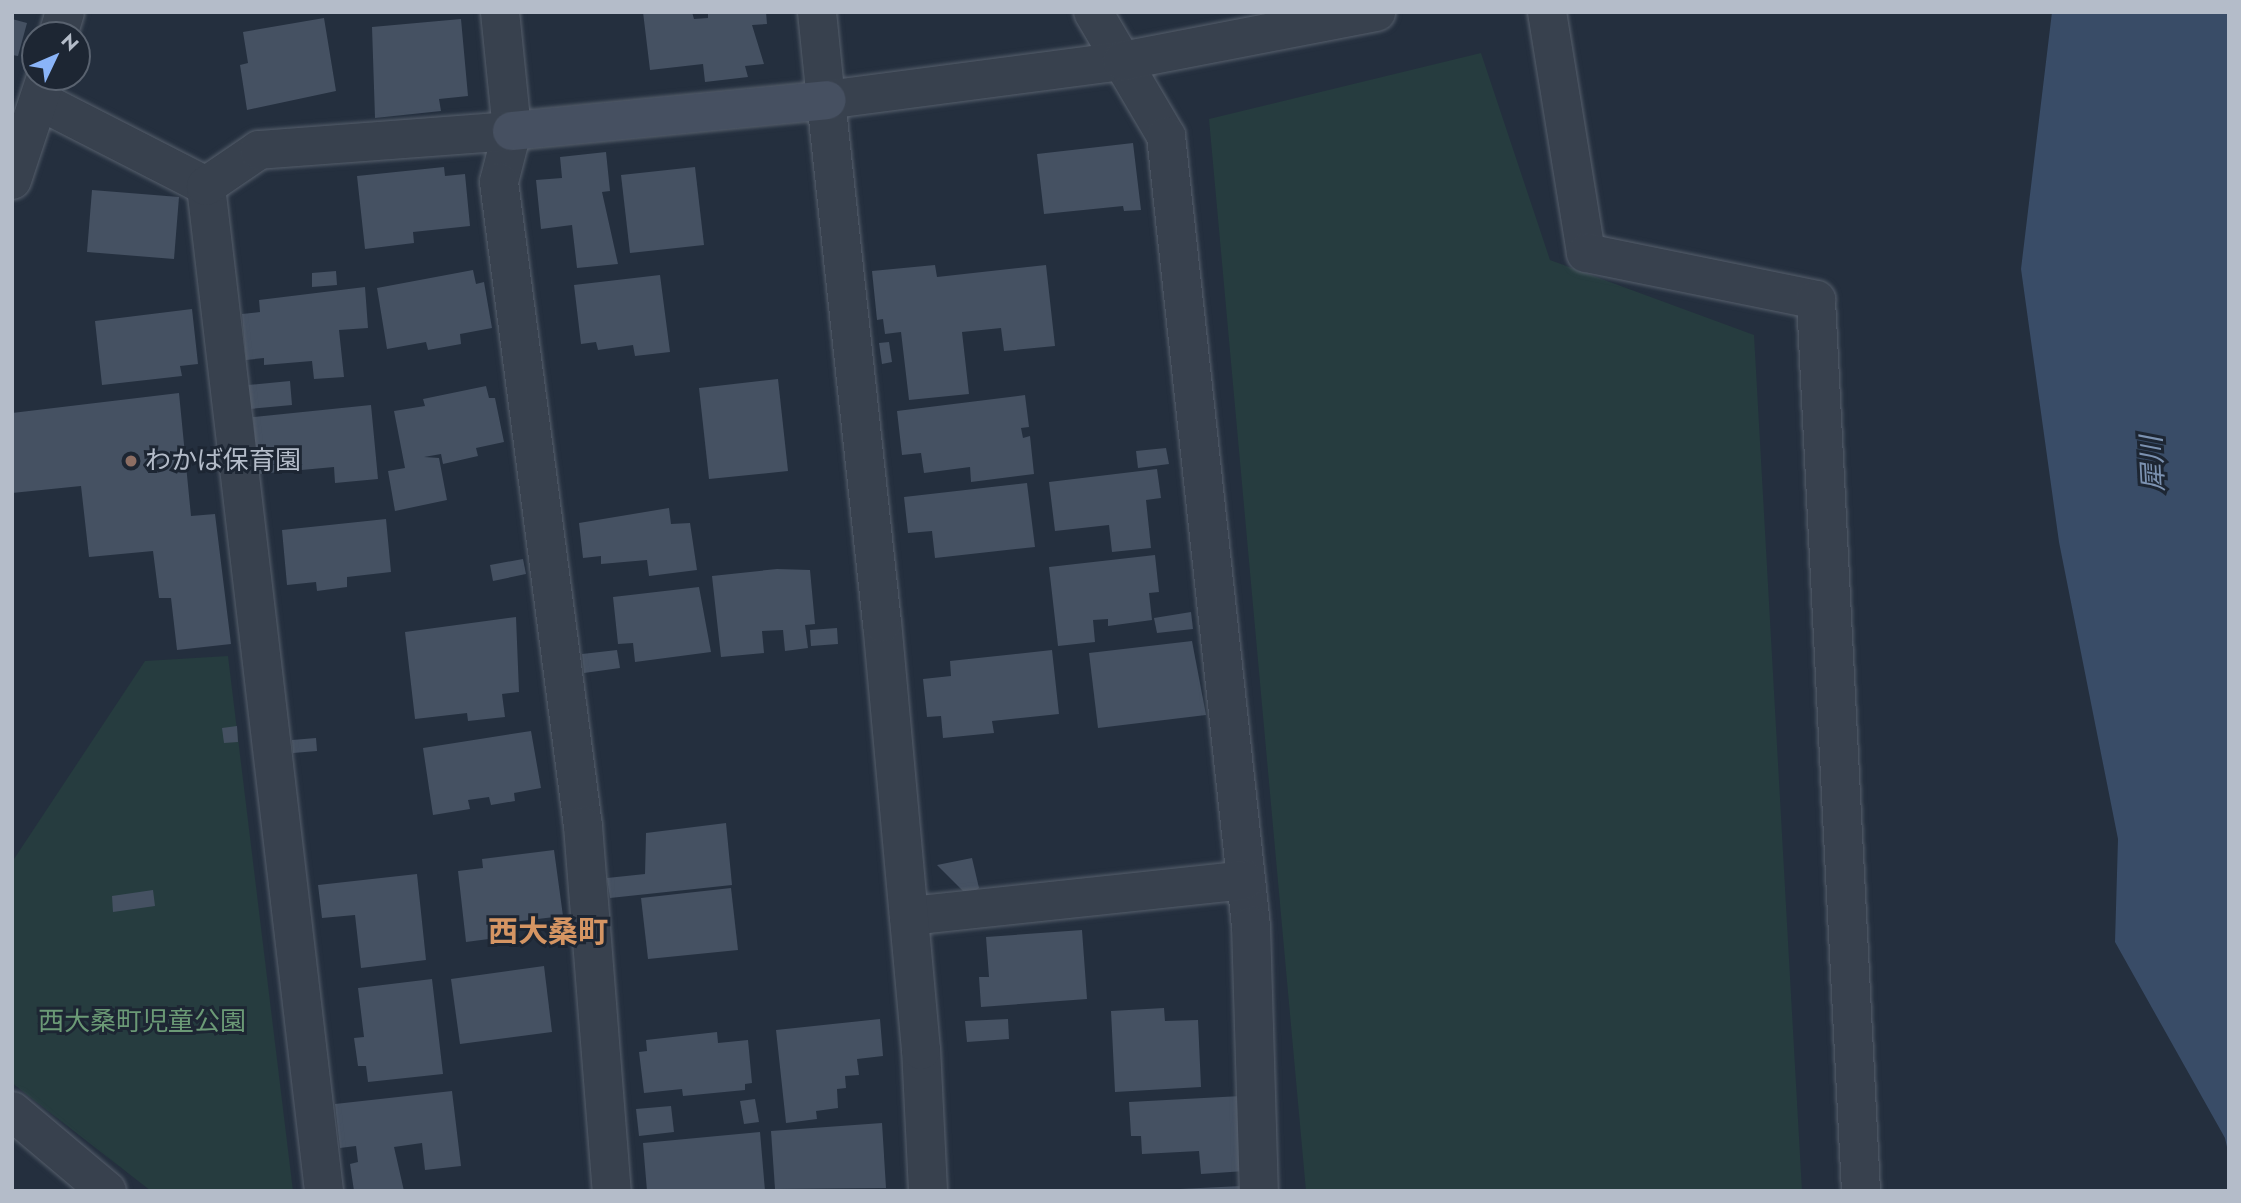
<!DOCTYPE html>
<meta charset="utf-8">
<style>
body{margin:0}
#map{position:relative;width:2241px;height:1203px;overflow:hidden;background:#242f3e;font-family:Jost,"Noto Sans JP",sans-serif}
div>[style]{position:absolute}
.green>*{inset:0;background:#263c3f}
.water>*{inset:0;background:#394c67}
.building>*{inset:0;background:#455162}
.roads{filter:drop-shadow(0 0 2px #565f6c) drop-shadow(0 0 2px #565f6c)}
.street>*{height:38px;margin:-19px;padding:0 19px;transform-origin:19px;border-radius:19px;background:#38414e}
.secondary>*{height:38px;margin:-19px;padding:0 19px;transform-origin:19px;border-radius:19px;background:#465061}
.dots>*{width:19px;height:19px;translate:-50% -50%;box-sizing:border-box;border:4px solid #1d2633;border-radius:50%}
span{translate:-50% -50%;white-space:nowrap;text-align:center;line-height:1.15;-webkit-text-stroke:6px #1d2633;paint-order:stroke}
.poi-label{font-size:26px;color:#b4bcc9}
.left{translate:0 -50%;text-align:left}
.park-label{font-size:26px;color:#6b9a76}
.water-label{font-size:28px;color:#7c92b1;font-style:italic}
.quarter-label{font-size:30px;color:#d59563;font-weight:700}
.frame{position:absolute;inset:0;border:14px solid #b4bcc9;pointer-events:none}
.north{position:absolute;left:21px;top:21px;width:70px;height:70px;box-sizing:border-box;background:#1d2633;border:2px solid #59626f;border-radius:50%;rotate:46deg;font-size:19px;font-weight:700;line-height:28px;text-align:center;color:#b4bcc9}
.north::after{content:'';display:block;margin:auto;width:24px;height:32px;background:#8ab4f8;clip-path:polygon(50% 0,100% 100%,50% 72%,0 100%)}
</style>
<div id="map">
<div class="green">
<i style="clip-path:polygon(1481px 53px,1550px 260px,1754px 335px,1802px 1191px,1306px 1191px,1209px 119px)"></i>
<i style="clip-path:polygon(228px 656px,293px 1191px,151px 1191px,12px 1083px,12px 862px,145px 661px)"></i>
</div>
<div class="water">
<i style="clip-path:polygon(2052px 12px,2229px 12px,2229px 1156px,2225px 1138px,2115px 942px,2118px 839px,2059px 542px,2021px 269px)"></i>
</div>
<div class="building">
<i style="clip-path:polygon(643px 12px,692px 12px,694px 19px,708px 18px,708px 12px,766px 12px,767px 24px,752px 25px,764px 64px,745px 66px,748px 77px,705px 82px,703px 64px,650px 70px)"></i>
<i style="clip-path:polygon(324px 18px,336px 91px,247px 110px,240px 65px,248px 63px,243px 32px)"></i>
<i style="clip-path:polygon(12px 19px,27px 23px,18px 56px,12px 55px)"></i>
<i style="clip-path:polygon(461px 19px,468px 96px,439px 99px,441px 111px,375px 118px,372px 27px)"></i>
<i style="clip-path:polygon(1133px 143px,1141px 210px,1124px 211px,1123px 206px,1044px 214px,1037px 154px)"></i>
<i style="clip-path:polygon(606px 152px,610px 191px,602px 192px,618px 264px,577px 268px,572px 225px,541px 229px,536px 180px,562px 178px,560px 157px)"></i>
<i style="clip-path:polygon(444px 167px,445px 176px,465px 174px,470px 226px,413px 232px,414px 243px,365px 249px,357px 176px)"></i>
<i style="clip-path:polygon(695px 167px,704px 245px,630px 253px,621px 175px)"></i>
<i style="clip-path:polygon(92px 190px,179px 197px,174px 259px,87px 252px)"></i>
<i style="clip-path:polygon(935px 265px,937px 277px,1046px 265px,1055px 346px,1004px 351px,1001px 328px,962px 332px,969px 394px,909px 400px,901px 332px,885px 334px,883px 319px,877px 320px,872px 271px)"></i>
<i style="clip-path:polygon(473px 270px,476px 284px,484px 282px,492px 328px,460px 334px,461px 344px,428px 350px,426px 342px,387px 349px,377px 288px)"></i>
<i style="clip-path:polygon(336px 271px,337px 285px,312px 287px,312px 273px)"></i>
<i style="clip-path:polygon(660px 275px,670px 352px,635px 356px,633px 345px,598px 350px,596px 342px,581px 344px,574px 285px)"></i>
<i style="clip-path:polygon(365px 287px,368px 328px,339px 330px,344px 377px,314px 379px,312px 361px,264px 365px,264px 358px,246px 360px,242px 314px,260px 312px,259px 300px)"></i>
<i style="clip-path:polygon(192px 309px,198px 364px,180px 366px,182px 376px,102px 385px,95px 321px)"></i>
<i style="clip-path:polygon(889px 342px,892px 362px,882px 364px,879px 343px)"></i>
<i style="clip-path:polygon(778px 379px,788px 471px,709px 479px,699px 388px)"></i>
<i style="clip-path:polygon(290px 381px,292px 405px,250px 409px,248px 385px)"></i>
<i style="clip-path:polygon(486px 386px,489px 398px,495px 398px,504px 442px,476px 448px,478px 456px,443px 464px,441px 454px,424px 457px,439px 458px,447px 500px,395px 511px,388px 471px,405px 468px,394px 411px,425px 406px,423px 399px)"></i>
<i style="clip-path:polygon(179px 393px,191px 516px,215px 514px,231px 644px,177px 650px,171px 598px,159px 598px,153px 551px,89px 557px,81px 486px,12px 493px,12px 413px)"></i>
<i style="clip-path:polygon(1025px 395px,1029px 427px,1021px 428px,1023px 438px,1030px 436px,1034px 474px,971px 482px,970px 467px,924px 473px,921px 453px,902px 455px,897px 411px)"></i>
<i style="clip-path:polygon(371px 405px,378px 479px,335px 483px,334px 467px,258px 474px,253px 417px)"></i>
<i style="clip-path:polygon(1166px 448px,1169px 464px,1138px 468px,1136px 451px)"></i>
<i style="clip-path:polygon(1157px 469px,1161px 498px,1146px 500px,1151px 548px,1112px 552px,1109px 525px,1055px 531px,1049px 482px)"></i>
<i style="clip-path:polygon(1027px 483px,1035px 547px,935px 558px,932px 531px,908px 533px,904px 497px)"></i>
<i style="clip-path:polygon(669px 508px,671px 524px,690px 523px,697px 570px,649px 576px,647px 560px,601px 564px,601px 556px,583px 558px,579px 523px)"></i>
<i style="clip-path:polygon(386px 519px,391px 572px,347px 577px,347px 587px,317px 591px,316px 582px,287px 585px,282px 530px)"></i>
<i style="clip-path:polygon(1155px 555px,1159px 592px,1149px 593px,1152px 620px,1108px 626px,1108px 619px,1093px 620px,1095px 642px,1058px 646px,1049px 567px)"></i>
<i style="clip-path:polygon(523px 559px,526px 574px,493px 581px,490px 565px)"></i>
<i style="clip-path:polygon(777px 569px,810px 570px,815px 624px,805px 625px,808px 648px,785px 651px,783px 630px,762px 631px,764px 653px,721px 657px,712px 576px)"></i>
<i style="clip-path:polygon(699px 587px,711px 652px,635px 662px,633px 643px,618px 644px,613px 597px)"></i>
<i style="clip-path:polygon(1191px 612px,1193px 629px,1157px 633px,1154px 618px)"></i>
<i style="clip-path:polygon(516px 617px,519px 692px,502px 694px,505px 717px,468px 721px,467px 713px,415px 719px,405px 632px)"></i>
<i style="clip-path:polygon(837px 628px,838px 644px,811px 646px,810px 630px)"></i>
<i style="clip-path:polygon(1192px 641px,1206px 715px,1098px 728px,1089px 653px)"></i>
<i style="clip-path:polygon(617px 650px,620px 668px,584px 673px,582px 654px)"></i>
<i style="clip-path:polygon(1052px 650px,1059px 714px,992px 721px,994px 733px,943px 738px,941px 716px,927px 717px,923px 679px,951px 676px,950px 661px)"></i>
<i style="clip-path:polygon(237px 726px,238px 742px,224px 743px,222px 728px)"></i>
<i style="clip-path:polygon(531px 731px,541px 788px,514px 793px,515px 801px,491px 805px,489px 797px,468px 800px,470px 809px,433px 815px,423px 748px)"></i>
<i style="clip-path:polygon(316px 738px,317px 751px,293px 753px,292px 740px)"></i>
<i style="clip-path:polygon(726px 823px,732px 885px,610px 898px,607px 878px,645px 874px,646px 833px)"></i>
<i style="clip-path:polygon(554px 850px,563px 916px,503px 923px,504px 937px,466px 942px,458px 871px,483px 868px,482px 859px)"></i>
<i style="clip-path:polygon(972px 858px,979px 888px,975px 891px,964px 892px,937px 865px)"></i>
<i style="clip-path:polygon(417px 874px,426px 960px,361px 968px,355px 915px,322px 918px,318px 885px)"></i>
<i style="clip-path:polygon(731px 888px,738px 950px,648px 959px,641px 898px)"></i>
<i style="clip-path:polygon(153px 890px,155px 906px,113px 912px,112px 896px)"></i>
<i style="clip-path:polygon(1082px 930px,1087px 999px,981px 1007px,979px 977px,989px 977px,986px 937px)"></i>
<i style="clip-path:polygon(544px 966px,552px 1032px,460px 1044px,451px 979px)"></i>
<i style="clip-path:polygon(432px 979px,443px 1074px,368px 1082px,366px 1066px,358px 1066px,354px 1038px,364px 1037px,358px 988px)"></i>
<i style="clip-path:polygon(1164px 1008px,1165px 1021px,1198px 1020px,1201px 1087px,1115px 1092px,1111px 1011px)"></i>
<i style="clip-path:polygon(880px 1019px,883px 1056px,857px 1059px,859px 1075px,845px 1076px,846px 1088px,837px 1089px,838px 1108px,816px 1111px,817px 1119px,786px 1123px,776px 1030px)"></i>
<i style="clip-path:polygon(1008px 1019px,1009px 1039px,967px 1042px,965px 1021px)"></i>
<i style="clip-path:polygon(717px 1032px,718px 1043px,748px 1040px,752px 1083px,745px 1084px,745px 1090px,683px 1096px,682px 1089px,644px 1093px,639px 1052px,647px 1051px,646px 1040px)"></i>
<i style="clip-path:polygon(452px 1091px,461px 1166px,425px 1170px,422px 1143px,394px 1147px,404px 1191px,354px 1191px,350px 1164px,358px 1162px,356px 1146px,340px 1148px,335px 1104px)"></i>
<i style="clip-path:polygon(1241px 1096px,1245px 1171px,1201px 1174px,1199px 1151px,1142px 1154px,1141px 1136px,1131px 1136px,1129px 1102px)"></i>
<i style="clip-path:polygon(755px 1099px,759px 1122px,744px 1124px,740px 1101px)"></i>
<i style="clip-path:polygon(671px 1106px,674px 1132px,639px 1136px,636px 1109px)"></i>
<i style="clip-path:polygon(882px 1123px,886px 1188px,775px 1189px,771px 1131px)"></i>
<i style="clip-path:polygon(760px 1132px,765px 1191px,647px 1191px,643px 1143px)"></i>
<i style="clip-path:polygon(1241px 1186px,1241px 1191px,1180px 1191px,1180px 1189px)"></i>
</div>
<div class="roads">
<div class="street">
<i style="left:500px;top:12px;width:120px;rotate:84.2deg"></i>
<i style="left:512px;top:131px;width:53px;rotate:104.3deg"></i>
<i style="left:499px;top:182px;width:649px;rotate:82.57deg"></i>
<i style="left:583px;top:826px;width:366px;rotate:85.5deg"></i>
<i style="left:817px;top:12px;width:88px;rotate:84.2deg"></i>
<i style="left:1093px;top:12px;width:144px;rotate:59.5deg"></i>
<i style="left:1166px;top:136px;width:795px;rotate:83.86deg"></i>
<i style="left:1251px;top:926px;width:265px;rotate:88.3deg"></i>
<i style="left:1547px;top:12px;width:244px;rotate:80.8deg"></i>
<i style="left:1586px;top:253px;width:235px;rotate:11.5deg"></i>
<i style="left:1816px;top:300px;width:892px;rotate:87.11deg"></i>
<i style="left:58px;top:35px;width:24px;rotate:-73deg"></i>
<i style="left:40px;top:101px;width:186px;rotate:27.1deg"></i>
<i style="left:12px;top:180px;width:108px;rotate:-71.7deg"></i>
<i style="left:909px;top:916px;width:338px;rotate:-6.1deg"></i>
<i style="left:12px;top:1111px;width:124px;rotate:40.1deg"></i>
<i style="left:324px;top:1191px;width:1012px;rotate:-96.7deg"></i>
<i style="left:206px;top:186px;width:64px;rotate:-34.2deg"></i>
<i style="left:259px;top:150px;width:254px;rotate:-4.3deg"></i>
<i style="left:928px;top:1191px;width:141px;rotate:-92.8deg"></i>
<i style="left:921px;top:1050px;width:429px;rotate:-95.2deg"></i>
<i style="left:882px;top:623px;width:526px;rotate:-96.11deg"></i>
<i style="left:826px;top:100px;width:299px;rotate:-7.5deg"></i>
<i style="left:1122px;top:61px;width:259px;rotate:-10.9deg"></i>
</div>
<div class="secondary">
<i style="left:512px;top:131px;width:316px;rotate:-5.6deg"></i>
</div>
</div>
<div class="dots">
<i style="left:131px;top:461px;background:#8d6e63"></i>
</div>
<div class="poi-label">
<span class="left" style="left:145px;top:461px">わかば保育園</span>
</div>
<div class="park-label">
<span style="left:142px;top:1022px">西大桑町児童公園</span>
</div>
<div class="water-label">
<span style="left:2153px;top:464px;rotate:-93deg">犀川</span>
</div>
<div class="quarter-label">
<span style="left:548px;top:932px">西大桑町</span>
</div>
<div class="frame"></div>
<div class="north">N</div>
</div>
